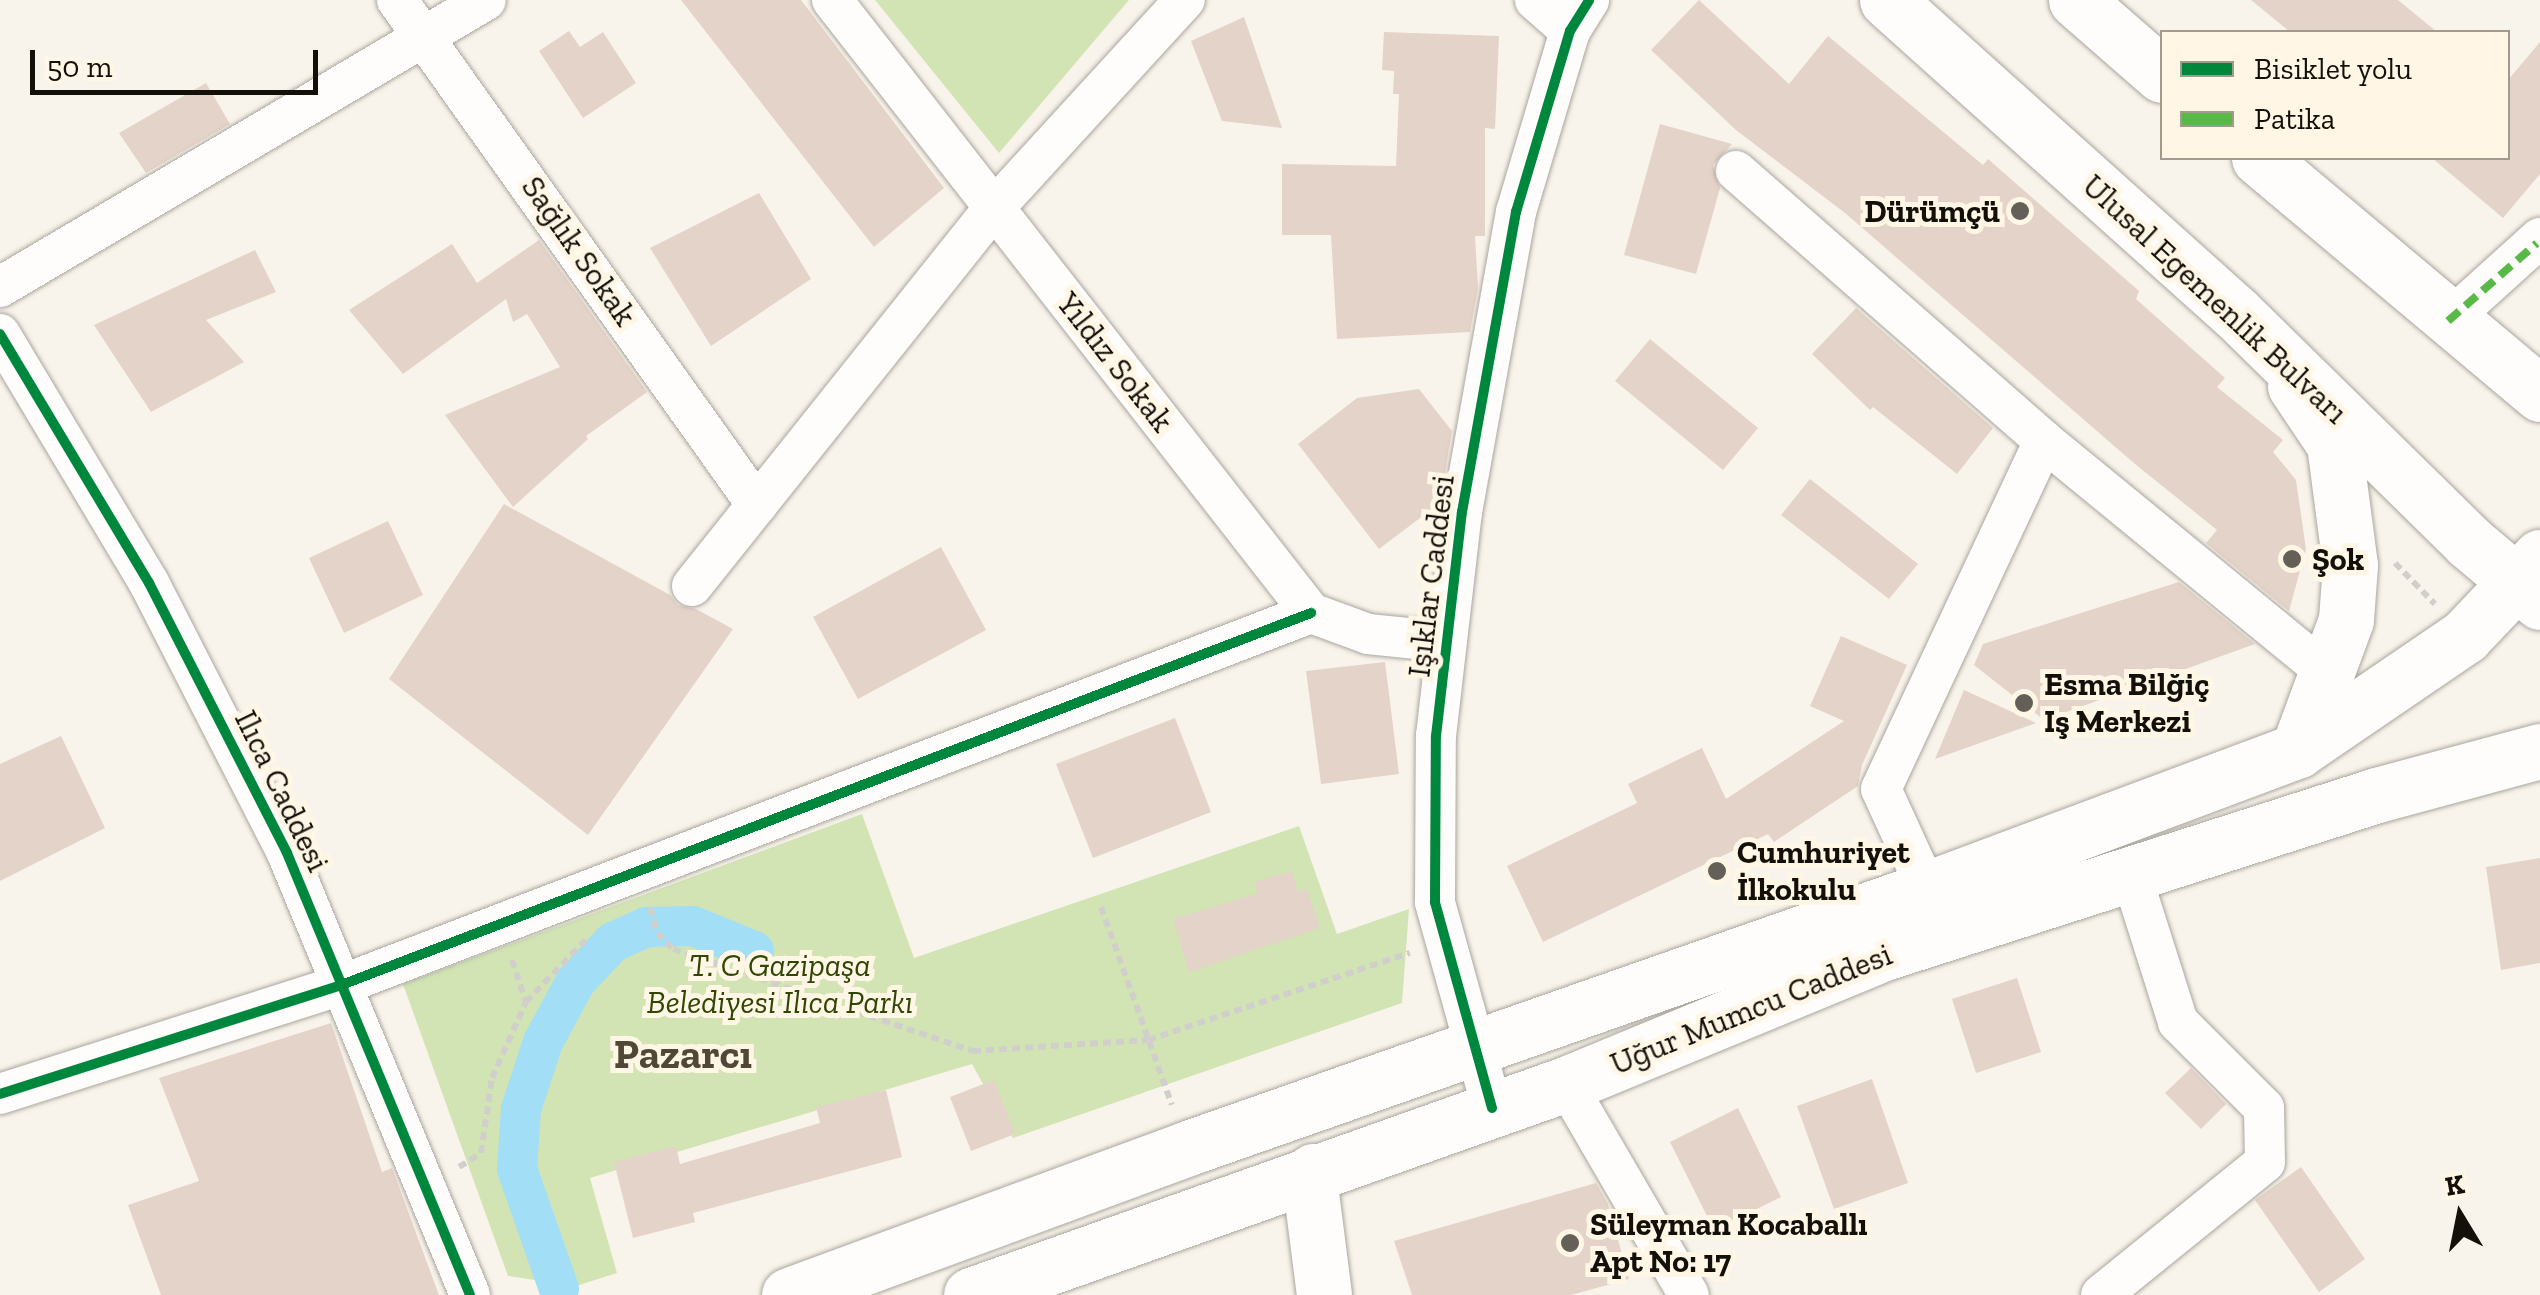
<!DOCTYPE html>
<meta charset="utf-8">
<style>
body{margin:0}
#map{position:relative;width:2540px;height:1295px;overflow:hidden;background:#f9f4eb;font-family:"Zilla Slab",serif}
div>[style]{position:absolute}
.green>*{inset:0;background:#d2e4b3}
.canal>*{height:40px;margin:-20px;padding:0 20px;transform-origin:20px;border-radius:20px;background:#a2def6}
.building>*{inset:0;background:#e4d3c8}
.path>*{height:6px;margin-top:-3px;transform-origin:0;background:repeating-linear-gradient(90deg,#d1cfcc 0 8px,transparent 0 13px)}
.roads{filter:drop-shadow(0 0 2px #aaa69f) drop-shadow(0 0 2px #aaa69f)}
.street>*{height:40px;margin:-20px;padding:0 20px;transform-origin:20px;border-radius:20px;background:#fefdfc}
.secondary>*{height:55px;margin:-27.5px;padding:0 27.5px;transform-origin:27.5px;border-radius:27.5px;background:#fefdfc}
.highway>*{height:55px;margin:-27.5px;padding:0 27.5px;transform-origin:27.5px;border-radius:27.5px;background:#fefdfc}
.quiet>*{height:8px;margin-top:-4px;transform-origin:0;background:repeating-linear-gradient(90deg,#58b947 0 15px,transparent 0 23px)}
.cycleway>*{height:10px;margin:-5px;padding:0 5px;transform-origin:5px;border-radius:5px;background:#00873e}
.dots>*{width:28px;height:28px;translate:-50% -50%;box-sizing:border-box;border:5px solid #fff6e5;border-radius:50%}
span{translate:-50% -50%;white-space:nowrap;text-align:center;line-height:1.15;-webkit-text-stroke:10px #fff6e5;paint-order:stroke}
.poi-label{font-size:32px;color:#131009;font-weight:700}
.right{translate:-100% -50%;text-align:right}
.left{translate:0 -50%;text-align:left}
.street-label{font-size:32px;color:#131009}
.park-label{font-size:32px;color:#304703;font-style:italic}
.district-label{font-size:42px;color:#504736;font-weight:700}
.legend{position:absolute;left:2160px;top:30px;width:350px;height:130px;box-sizing:border-box;background:#fff6e5;border:2px solid #a19a8d;margin:0;padding:12px 18px;list-style:none;font-size:30px;color:#131009}
.legend li{display:flex;align-items:center;gap:20px;height:50px}
.legend b{width:50px;border:2px solid #a19a8d}
.north{position:absolute;left:2410px;top:1165px;width:100px;height:100px;-webkit-text-stroke:8px #fff6e5;paint-order:stroke;rotate:350deg;font-size:28px;font-weight:700;line-height:40px;text-align:center;color:#131009}
.north::after{content:'';display:block;margin:auto;width:35px;height:45px;background:#131009;clip-path:polygon(50% 0,100% 100%,50% 72%,0 100%)}
.scale{position:absolute;left:30px;top:50px;width:288px;height:45px;box-sizing:border-box;border:5px solid #131009;border-top:0;padding-left:12px;font-size:30px;line-height:35px;white-space:nowrap;color:#131009;-webkit-text-stroke:8px #fff6e5;paint-order:stroke}
</style>
<div id="map">
<div class="green">
<i style="clip-path:polygon(875px 0,1129px 0,999px 153px)"></i>
<i style="clip-path:polygon(862px 814px,914px 958px,1299px 826px,1337px 934px,1409px 909px,1402px 1003px,1013px 1138px,972px 1064px,590px 1178px,617px 1273px,576px 1286px,508px 1276px,403px 984px)"></i>
</div>
<div class="canal">
<i style="left:559px;top:1289px;width:127px;rotate:-109.3deg"></i>
<i style="left:517px;top:1169px;width:60px;rotate:-86.2deg"></i>
<i style="left:521px;top:1109px;width:71px;rotate:-71.8deg"></i>
<i style="left:543px;top:1042px;width:69px;rotate:-61.6deg"></i>
<i style="left:576px;top:981px;width:54px;rotate:-46.5deg"></i>
<i style="left:613px;top:942px;width:36px;rotate:-24deg"></i>
<i style="left:646px;top:927px;width:47px;rotate:-1.2deg"></i>
<i style="left:693px;top:926px;width:66px;rotate:22.3deg"></i>
</div>
<div class="building">
<i style="clip-path:polygon(681px 0,801px 0,944px 188px,874px 247px)"></i>
<i style="clip-path:polygon(1699px 0,1789px 84px,1828px 36px,1983px 165px,1988px 159px,2139px 291px,2136px 299px,2225px 378px,2217px 387px,2283px 440px,2273px 452px,2296px 480px,2306px 549px,2289px 611px,2206px 543px,2217px 530px,2135px 464px,1845px 213px,1736px 130px,1651px 50px)"></i>
<i style="clip-path:polygon(2251px 0,2398px 0,2437px 32px,2290px 32px)"></i>
<i style="clip-path:polygon(1244px 17px,1282px 128px,1222px 121px,1191px 41px)"></i>
<i style="clip-path:polygon(569px 31px,580px 47px,603px 32px,636px 83px,583px 118px,539px 51px)"></i>
<i style="clip-path:polygon(1384px 32px,1499px 36px,1495px 129px,1485px 128px,1485px 236px,1475px 236px,1478px 288px,1470px 332px,1337px 339px,1331px 235px,1282px 235px,1282px 164px,1396px 166px,1399px 94px,1393px 94px,1394px 71px,1382px 70px)"></i>
<i style="clip-path:polygon(2540px 42px,2540px 174px,2503px 218px,2432px 158px,2508px 158px,2508px 80px)"></i>
<i style="clip-path:polygon(206px 83px,230px 124px,146px 173px,119px 133px)"></i>
<i style="clip-path:polygon(1660px 124px,1732px 144px,1713px 165px,1720px 188px,1696px 274px,1624px 255px)"></i>
<i style="clip-path:polygon(759px 193px,811px 279px,711px 346px,650px 248px)"></i>
<i style="clip-path:polygon(539px 240px,647px 392px,586px 436px,588px 439px,513px 507px,445px 415px,560px 367px,527px 314px,513px 322px,506px 299px,403px 374px,349px 310px,452px 244px,477px 283px)"></i>
<i style="clip-path:polygon(255px 250px,276px 292px,206px 320px,244px 362px,151px 412px,94px 325px)"></i>
<i style="clip-path:polygon(1856px 308px,1993px 428px,1957px 474px,1873px 407px,1870px 410px,1812px 354px)"></i>
<i style="clip-path:polygon(1650px 339px,1758px 428px,1723px 470px,1615px 381px)"></i>
<i style="clip-path:polygon(1419px 389px,1452px 431px,1440px 503px,1379px 549px,1298px 444px,1357px 398px)"></i>
<i style="clip-path:polygon(1810px 479px,1918px 564px,1889px 599px,1781px 515px)"></i>
<i style="clip-path:polygon(504px 504px,670px 595px,678px 605px,696px 609px,733px 629px,588px 835px,389px 679px)"></i>
<i style="clip-path:polygon(388px 521px,423px 595px,344px 633px,309px 558px)"></i>
<i style="clip-path:polygon(941px 547px,986px 630px,858px 699px,813px 617px)"></i>
<i style="clip-path:polygon(2179px 582px,2255px 644px,2044px 720px,1974px 665px,1983px 644px)"></i>
<i style="clip-path:polygon(1841px 636px,1907px 665px,1862px 765px,1858px 786px,1774px 842px,1768px 834px,1543px 942px,1507px 866px,1637px 803px,1628px 784px,1702px 748px,1726px 799px,1844px 721px,1810px 706px)"></i>
<i style="clip-path:polygon(1385px 662px,1399px 774px,1321px 784px,1306px 671px)"></i>
<i style="clip-path:polygon(1964px 690px,2036px 723px,1935px 759px)"></i>
<i style="clip-path:polygon(1175px 718px,1211px 812px,1093px 858px,1056px 764px)"></i>
<i style="clip-path:polygon(61px 736px,105px 828px,0 881px,0 764px)"></i>
<i style="clip-path:polygon(2540px 858px,2540px 963px,2501px 970px,2486px 867px)"></i>
<i style="clip-path:polygon(1292px 871px,1298px 892px,1307px 889px,1320px 928px,1189px 972px,1173px 919px,1258px 893px,1254px 882px)"></i>
<i style="clip-path:polygon(2017px 978px,2041px 1052px,1976px 1073px,1952px 999px)"></i>
<i style="clip-path:polygon(331px 1023px,382px 1172px,392px 1168px,439px 1295px,161px 1295px,128px 1205px,199px 1181px,159px 1078px)"></i>
<i style="clip-path:polygon(2191px 1068px,2226px 1104px,2201px 1129px,2165px 1093px)"></i>
<i style="clip-path:polygon(1872px 1079px,1908px 1183px,1834px 1209px,1797px 1106px)"></i>
<i style="clip-path:polygon(994px 1080px,1015px 1134px,971px 1151px,950px 1097px)"></i>
<i style="clip-path:polygon(886px 1090px,902px 1157px,693px 1213px,695px 1222px,633px 1238px,614px 1162px,676px 1146px,680px 1164px,820px 1123px,816px 1107px)"></i>
<i style="clip-path:polygon(1738px 1108px,1781px 1197px,1714px 1230px,1670px 1142px)"></i>
<i style="clip-path:polygon(2301px 1167px,2365px 1259px,2319px 1292px,2255px 1200px)"></i>
<i style="clip-path:polygon(1596px 1183px,1608px 1204px,1629px 1279px,1571px 1295px,1412px 1295px,1394px 1241px)"></i>
</div>
<div class="path">
<i style="left:2395px;top:563px;width:57px;rotate:45.7deg"></i>
<i style="left:1101px;top:907px;width:210px;rotate:70.3deg"></i>
<i style="left:650px;top:908px;width:26px;rotate:74deg"></i>
<i style="left:657px;top:933px;width:23px;rotate:45deg"></i>
<i style="left:673px;top:949px;width:317px;rotate:18.8deg"></i>
<i style="left:973px;top:1051px;width:175px;rotate:-3.6deg"></i>
<i style="left:1148px;top:1040px;width:276px;rotate:-18.4deg"></i>
<i style="left:512px;top:960px;width:44px;rotate:71.6deg"></i>
<i style="left:459px;top:1167px;width:26px;rotate:-32deg"></i>
<i style="left:481px;top:1153px;width:76px;rotate:-81.7deg"></i>
<i style="left:492px;top:1078px;width:83px;rotate:-65.9deg"></i>
<i style="left:526px;top:1002px;width:91px;rotate:-46.3deg"></i>
</div>
<div class="roads">
<div class="street">
<i style="left:397px;top:0;width:620px;rotate:54.52deg"></i>
<i style="left:832px;top:0;width:778px;rotate:52deg"></i>
<i style="left:1311px;top:613px;width:61px;rotate:20.2deg"></i>
<i style="left:1368px;top:634px;width:79px;rotate:5.8deg"></i>
<i style="left:1535px;top:0;width:47px;rotate:41.5deg"></i>
<i style="left:1736px;top:171px;width:410px;rotate:41.2deg"></i>
<i style="left:2044px;top:441px;width:368px;rotate:39.3deg"></i>
<i style="left:0;top:287px;width:564px;rotate:-30.56deg"></i>
<i style="left:2448px;top:321px;width:124px;rotate:-42.1deg"></i>
<i style="left:0;top:334px;width:290px;rotate:59.1deg"></i>
<i style="left:149px;top:583px;width:303px;rotate:62.9deg"></i>
<i style="left:287px;top:853px;width:478px;rotate:67.5deg"></i>
<i style="left:692px;top:586px;width:485px;rotate:-51.4deg"></i>
<i style="left:995px;top:207px;width:281px;rotate:-47.5deg"></i>
<i style="left:1927px;top:889px;width:110px;rotate:-114.7deg"></i>
<i style="left:1881px;top:789px;width:384px;rotate:-64.9deg"></i>
<i style="left:1566px;top:1084px;width:244px;rotate:59.8deg"></i>
<i style="left:0;top:1094px;width:361px;rotate:-17.7deg"></i>
<i style="left:344px;top:984px;width:1036px;rotate:-20.99deg"></i>
<i style="left:1492px;top:1108px;width:214px;rotate:-105.5deg"></i>
<i style="left:1435px;top:902px;width:166px;rotate:-89.7deg"></i>
<i style="left:1436px;top:736px;width:226px;rotate:-83.4deg"></i>
<i style="left:1462px;top:512px;width:305px;rotate:-79.8deg"></i>
<i style="left:1516px;top:212px;width:189px;rotate:-73.4deg"></i>
<i style="left:1570px;top:31px;width:36px;rotate:-58deg"></i>
<i style="left:2101px;top:1295px;width:211px;rotate:-39deg"></i>
<i style="left:2265px;top:1162px;width:54px;rotate:-91.1deg"></i>
<i style="left:2264px;top:1108px;width:122px;rotate:-135deg"></i>
<i style="left:2178px;top:1022px;width:155px;rotate:-107.6deg"></i>
</div>
<div class="secondary">
<i style="left:2295px;top:386px;width:70px;rotate:56.1deg"></i>
<i style="left:2334px;top:444px;width:122px;rotate:82.5deg"></i>
<i style="left:2350px;top:565px;width:55px;rotate:94.2deg"></i>
<i style="left:2346px;top:620px;width:139px;rotate:110.3deg"></i>
<i style="left:1313px;top:1171px;width:22px;rotate:95deg"></i>
<i style="left:1311px;top:1193px;width:103px;rotate:82.7deg"></i>
<i style="left:789px;top:1295px;width:425px;rotate:-20.2deg"></i>
<i style="left:1188px;top:1148px;width:783px;rotate:-19.31deg"></i>
<i style="left:1927px;top:889px;width:396px;rotate:-20.5deg"></i>
<i style="left:2298px;top:750px;width:202px;rotate:-34.3deg"></i>
<i style="left:2465px;top:636px;width:109px;rotate:-46.5deg"></i>
<i style="left:971px;top:1295px;width:631px;rotate:-19.53deg"></i>
<i style="left:1566px;top:1084px;width:347px;rotate:-22.4deg"></i>
<i style="left:1887px;top:952px;width:515px;rotate:-17.77deg"></i>
<i style="left:2377px;top:795px;width:169px;rotate:-15.1deg"></i>
</div>
<div class="highway">
<i style="left:1887px;top:0;width:469px;rotate:41.9deg"></i>
<i style="left:2236px;top:313px;width:327px;rotate:44.5deg"></i>
<i style="left:2469px;top:542px;width:93px;rotate:40.2deg"></i>
<i style="left:2076px;top:0;width:114px;rotate:41.1deg"></i>
<i style="left:2259px;top:158px;width:367px;rotate:40deg"></i>
</div>
</div>
<div class="quiet">
<i style="left:2448px;top:321px;width:118px;rotate:-41.2deg"></i>
</div>
<div class="cycleway">
<i style="left:0;top:334px;width:290px;rotate:59.1deg"></i>
<i style="left:149px;top:583px;width:303px;rotate:62.9deg"></i>
<i style="left:287px;top:853px;width:478px;rotate:67.5deg"></i>
<i style="left:0;top:1094px;width:361px;rotate:-17.7deg"></i>
<i style="left:344px;top:984px;width:1036px;rotate:-20.99deg"></i>
<i style="left:1492px;top:1108px;width:214px;rotate:-105.5deg"></i>
<i style="left:1435px;top:902px;width:166px;rotate:-89.7deg"></i>
<i style="left:1436px;top:736px;width:226px;rotate:-83.4deg"></i>
<i style="left:1462px;top:512px;width:305px;rotate:-79.8deg"></i>
<i style="left:1516px;top:212px;width:189px;rotate:-73.4deg"></i>
<i style="left:1570px;top:31px;width:36px;rotate:-58deg"></i>
</div>
<div class="dots">
<i style="left:2020px;top:211px;background:#646058"></i>
<i style="left:2292px;top:559px;background:#646058"></i>
<i style="left:2024px;top:703px;background:#646058"></i>
<i style="left:1717px;top:871px;background:#646058"></i>
<i style="left:1570px;top:1243px;background:#646058"></i>
</div>
<div class="poi-label">
<span class="right" style="left:2000px;top:211px">Dürümçü</span>
<span class="left" style="left:2312px;top:559px">Şok</span>
<span class="left" style="left:2044px;top:703px">Esma Bilğiç<br>Iş Merkezi</span>
<span class="left" style="left:1737px;top:871px">Cumhuriyet<br>İlkokulu</span>
<span class="left" style="left:1590px;top:1243px">Süleyman Kocaballı<br>Apt No: 17</span>
</div>
<div class="street-label">
<span style="left:579px;top:251px;rotate:55deg">Sağlık Sokak</span>
<span style="left:2215px;top:299px;rotate:43deg">Ulusal Egemenlik Bulvarı</span>
<span style="left:1115px;top:362px;rotate:52deg">Yıldız Sokak</span>
<span style="left:1431px;top:576px;rotate:-83deg">Işıklar Caddesi</span>
<span style="left:282px;top:791px;rotate:64deg">Ilıca Caddesi</span>
<span style="left:1751px;top:1009px;rotate:-22deg">Uğur Mumcu Caddesi</span>
</div>
<div class="park-label">
<span style="left:780px;top:984px">T. C Gazipaşa<br>Belediyesi Ilıca Parkı</span>
</div>
<div class="district-label">
<span style="left:683px;top:1054px">Pazarcı</span>
</div>
<ul class="legend">
<li><b style="height:12px;background:#00873e"></b>Bisiklet yolu</li>
<li><b style="height:12px;background:#58b947"></b>Patika</li>
</ul>
<div class="north">K</div>
<div class="scale">50 m</div>
</div>
